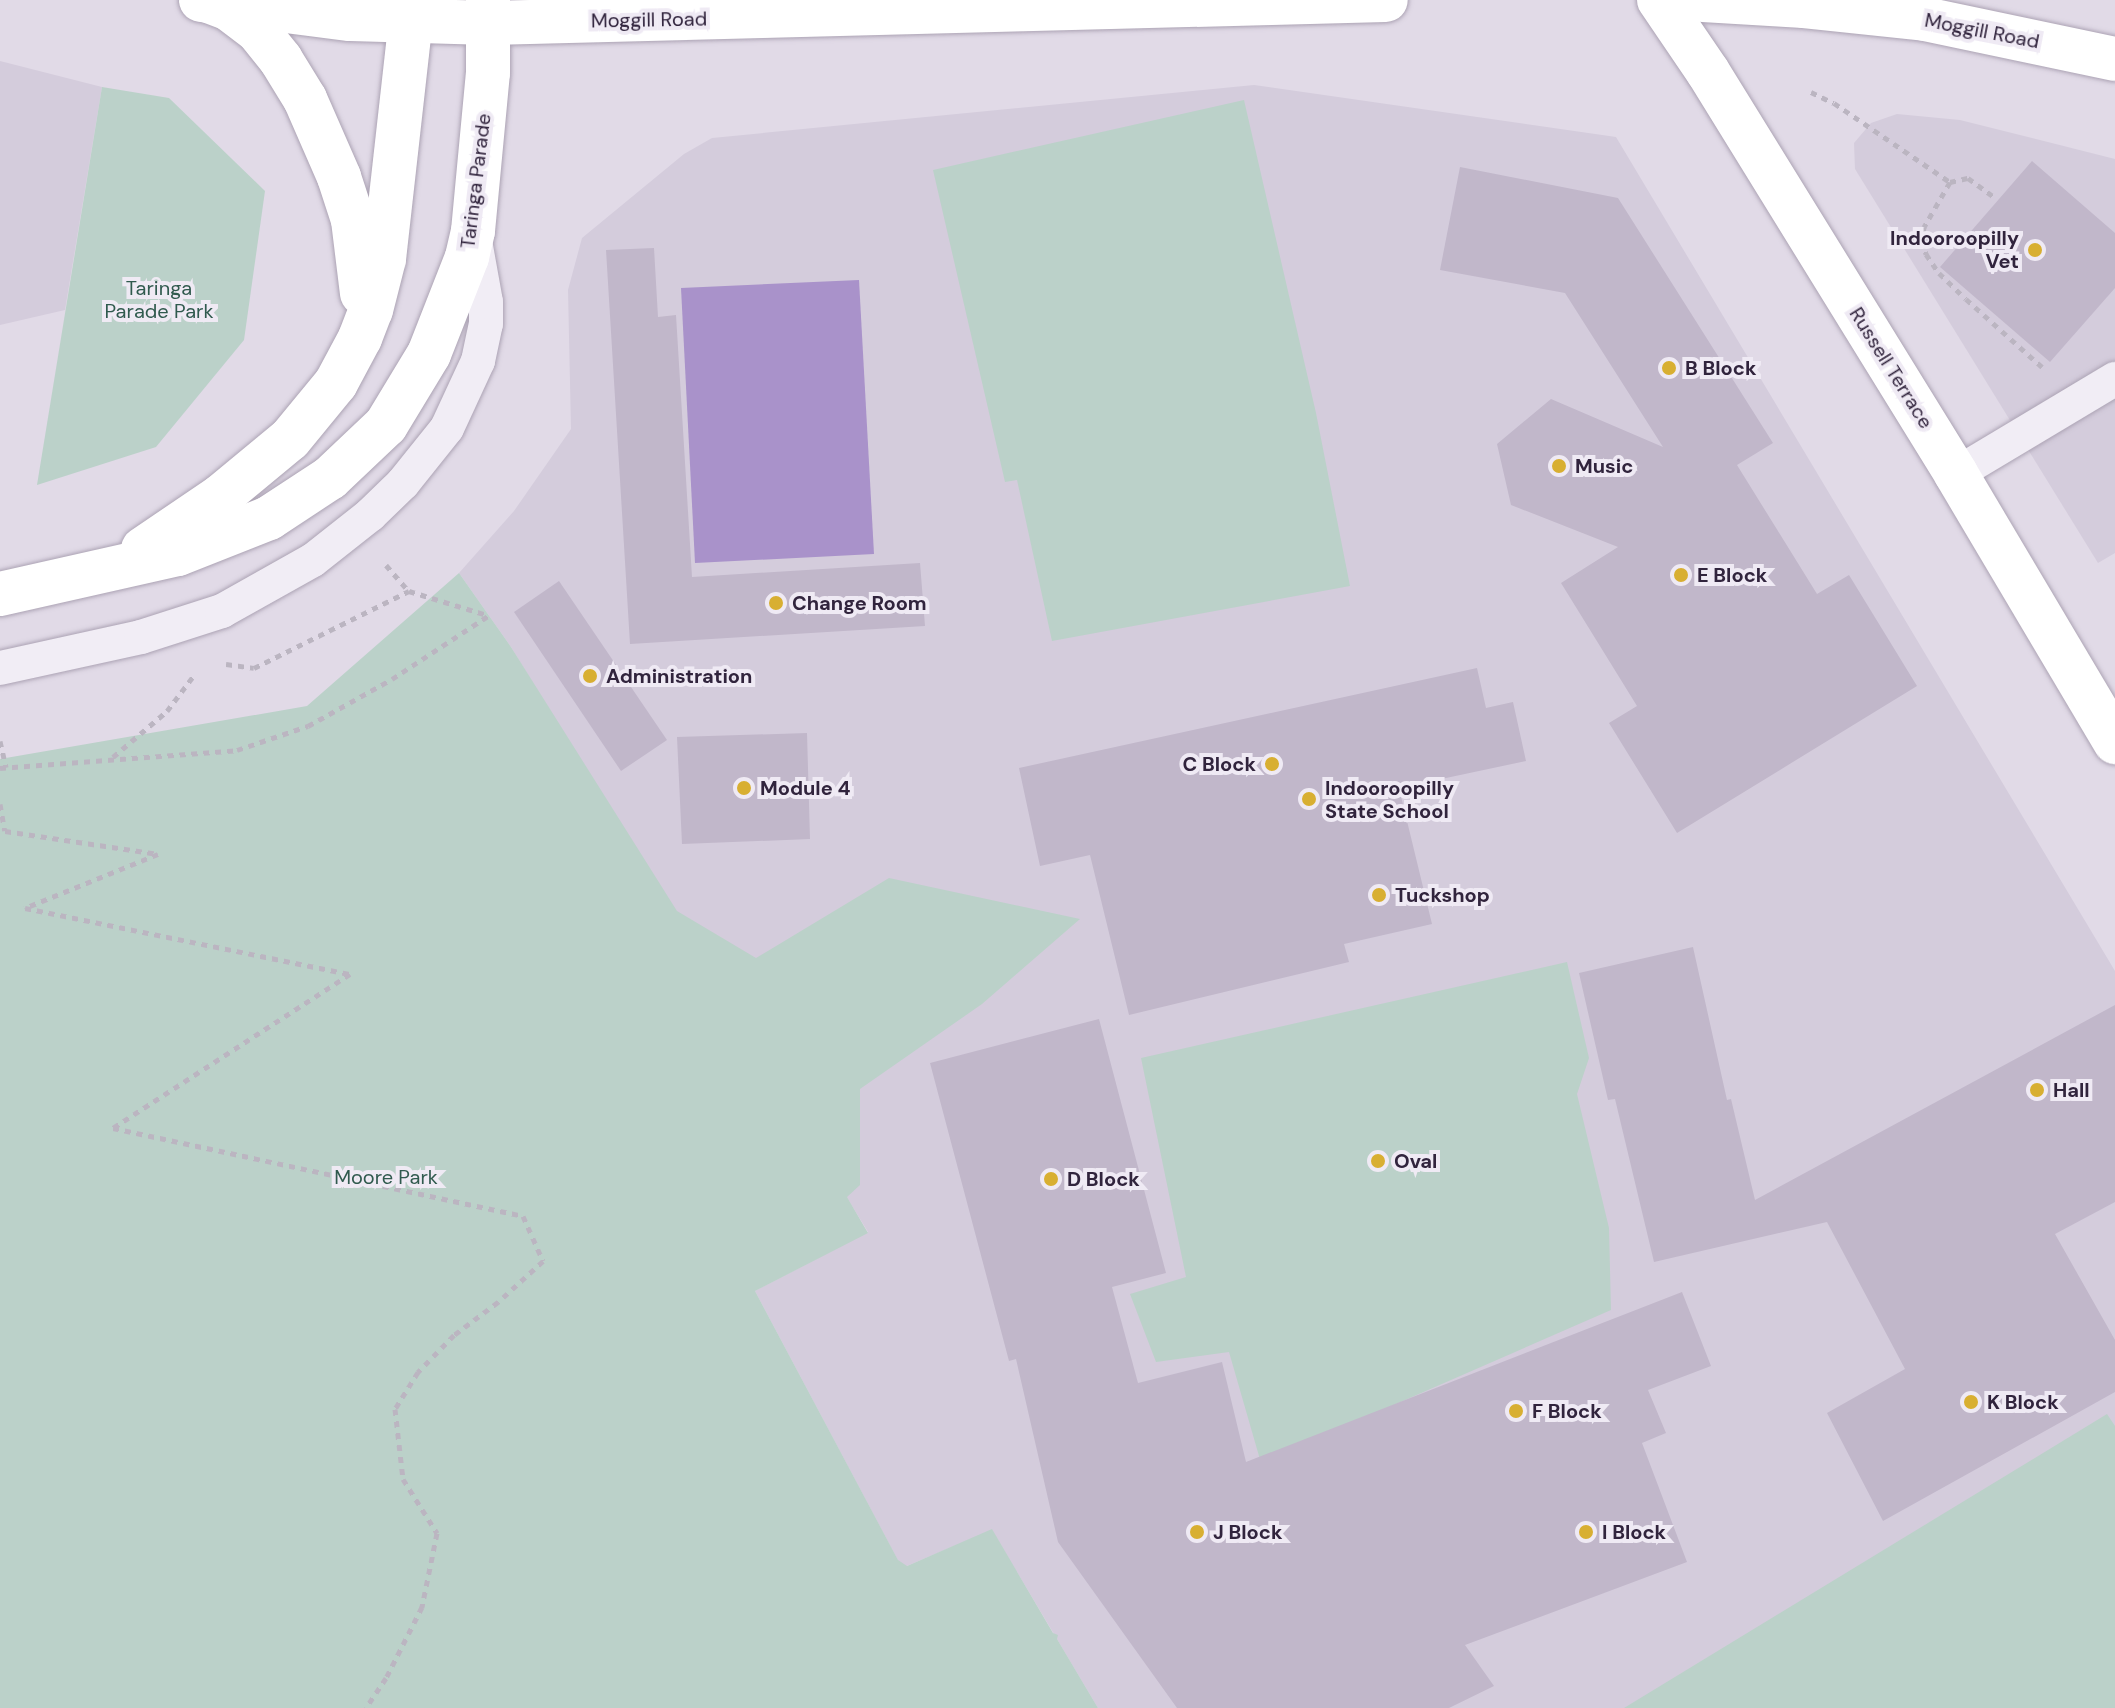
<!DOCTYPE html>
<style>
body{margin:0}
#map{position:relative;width:2115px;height:1708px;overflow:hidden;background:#e1dae7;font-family:"DM Sans",sans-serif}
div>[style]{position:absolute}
.built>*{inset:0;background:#d4ccdc}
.green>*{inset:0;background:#bbd1c9}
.water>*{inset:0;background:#a992ca}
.building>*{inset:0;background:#c1b7ca}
.path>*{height:5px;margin-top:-2.5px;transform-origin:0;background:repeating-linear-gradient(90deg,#bbb5c1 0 6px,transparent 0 12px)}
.roads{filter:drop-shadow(0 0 2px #aca3b4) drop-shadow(0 0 2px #aca3b4)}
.lane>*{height:34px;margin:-17px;padding:0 17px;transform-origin:17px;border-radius:17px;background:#f1edf5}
.secondary>*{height:44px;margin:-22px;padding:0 22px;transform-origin:22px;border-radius:22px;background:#fff}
.highway>*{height:44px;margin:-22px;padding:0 22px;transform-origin:22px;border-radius:22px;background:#fff}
.dots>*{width:22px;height:22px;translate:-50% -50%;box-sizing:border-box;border:4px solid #efeaf4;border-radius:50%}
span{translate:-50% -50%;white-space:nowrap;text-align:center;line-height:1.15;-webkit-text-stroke:8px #efeaf4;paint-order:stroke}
.street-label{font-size:20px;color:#31243d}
.poi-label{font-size:20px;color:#31243d;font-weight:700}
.right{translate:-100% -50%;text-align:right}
.left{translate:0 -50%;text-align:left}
.park-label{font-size:20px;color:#305a4e}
</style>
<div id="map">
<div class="built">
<i style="clip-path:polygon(0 61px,102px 87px,65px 310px,0 325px)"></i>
<i style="clip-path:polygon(1254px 85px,1616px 137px,2115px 971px,2115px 1708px,1098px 1708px,992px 1530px,902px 1568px,755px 1291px,868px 1232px,511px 647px,459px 573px,514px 511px,571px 429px,568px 290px,582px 238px,684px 154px,712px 138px)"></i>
<i style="clip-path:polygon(1897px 114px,1960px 120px,2115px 159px,2115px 553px,2098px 563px,1855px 169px,1854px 143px,1871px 123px)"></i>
</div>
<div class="green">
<i style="clip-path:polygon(102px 87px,169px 98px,265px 191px,244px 340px,156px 447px,37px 485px)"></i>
<i style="clip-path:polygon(1244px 100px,1316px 413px,1350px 586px,1052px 641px,1017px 480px,1005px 482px,933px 170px)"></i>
<i style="clip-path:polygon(459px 573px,511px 647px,677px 911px,756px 958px,889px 878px,1080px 919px,982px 1004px,860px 1089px,860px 1185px,847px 1197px,868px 1233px,755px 1291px,898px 1560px,907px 1566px,992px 1529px,1053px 1633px,1058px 1635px,1057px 1639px,1098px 1708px,0 1708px,0 759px,307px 706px)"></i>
<i style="clip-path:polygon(1567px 962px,1589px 1058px,1577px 1094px,1609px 1228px,1611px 1310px,1261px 1463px,1229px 1352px,1156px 1362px,1130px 1294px,1186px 1277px,1141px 1058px)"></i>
<i style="clip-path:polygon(2107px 1414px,2115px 1426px,2115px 1708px,1624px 1708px)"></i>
</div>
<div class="water">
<i style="clip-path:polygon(859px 280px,874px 554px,695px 563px,681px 288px)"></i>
</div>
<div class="building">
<i style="clip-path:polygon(2032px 161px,2115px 233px,2115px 288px,2050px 362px,1940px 267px)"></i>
<i style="clip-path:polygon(1460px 167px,1618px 198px,1773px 443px,1737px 465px,1817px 594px,1849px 575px,1917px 686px,1677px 833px,1609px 723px,1637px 706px,1561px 583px,1618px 547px,1511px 505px,1497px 444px,1551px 399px,1663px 447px,1565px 293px,1440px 270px)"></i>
<i style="clip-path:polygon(654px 248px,658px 317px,676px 315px,692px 577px,920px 563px,925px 626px,630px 644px,606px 250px)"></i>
<i style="clip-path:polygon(559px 581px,667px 740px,621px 771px,514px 612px)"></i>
<i style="clip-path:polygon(1477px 668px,1486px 708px,1513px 702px,1526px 761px,1399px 788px,1432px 924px,1344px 944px,1349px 962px,1129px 1015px,1090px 855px,1040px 866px,1019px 768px)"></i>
<i style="clip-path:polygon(807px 733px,810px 839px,682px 844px,677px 737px)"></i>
<i style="clip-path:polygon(1693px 947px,1727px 1100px,1731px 1099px,1755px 1200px,2115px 1005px,2115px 1202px,2055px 1234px,2115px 1340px,2115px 1392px,1883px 1521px,1827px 1413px,1905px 1369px,1827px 1222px,1654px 1262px,1615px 1099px,1608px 1100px,1579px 973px)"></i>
<i style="clip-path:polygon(1099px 1019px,1166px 1273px,1112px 1287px,1138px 1383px,1222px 1362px,1246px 1462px,1682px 1292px,1711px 1366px,1648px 1390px,1666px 1433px,1642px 1443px,1687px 1562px,1465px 1645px,1494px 1686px,1449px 1708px,1177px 1708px,1058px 1542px,1016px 1359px,1009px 1361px,930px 1063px)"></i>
</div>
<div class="path">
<i style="left:1811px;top:92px;width:25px;rotate:26deg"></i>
<i style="left:1834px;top:103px;width:140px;rotate:34.3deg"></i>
<i style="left:1950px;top:182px;width:18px;rotate:-13deg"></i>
<i style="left:1968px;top:178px;width:34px;rotate:36deg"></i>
<i style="left:1950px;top:182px;width:52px;rotate:120deg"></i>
<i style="left:1924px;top:227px;width:13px;rotate:99deg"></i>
<i style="left:1922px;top:240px;width:15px;rotate:74deg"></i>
<i style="left:1926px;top:254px;width:23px;rotate:56deg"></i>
<i style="left:1939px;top:273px;width:37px;rotate:44deg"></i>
<i style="left:1966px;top:299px;width:102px;rotate:41.8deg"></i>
<i style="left:386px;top:565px;width:35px;rotate:49deg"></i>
<i style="left:226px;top:664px;width:28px;rotate:8deg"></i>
<i style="left:254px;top:668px;width:173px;rotate:-26.4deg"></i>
<i style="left:409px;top:591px;width:82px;rotate:17.1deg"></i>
<i style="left:0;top:741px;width:27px;rotate:77deg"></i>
<i style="left:113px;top:757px;width:71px;rotate:-40.4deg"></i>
<i style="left:167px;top:711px;width:46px;rotate:-52.9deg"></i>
<i style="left:0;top:768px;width:238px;rotate:-4.3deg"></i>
<i style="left:237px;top:750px;width:75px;rotate:-18.7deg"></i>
<i style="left:308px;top:726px;width:96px;rotate:-29.2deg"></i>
<i style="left:392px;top:679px;width:115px;rotate:-33.3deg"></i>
<i style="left:0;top:804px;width:27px;rotate:80deg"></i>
<i style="left:5px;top:831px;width:155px;rotate:8.5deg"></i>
<i style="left:158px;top:854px;width:144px;rotate:157.9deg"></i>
<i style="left:25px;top:908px;width:332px;rotate:11.5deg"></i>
<i style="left:350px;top:974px;width:283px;rotate:147deg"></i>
<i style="left:113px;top:1128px;width:419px;rotate:12.1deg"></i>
<i style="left:523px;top:1216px;width:49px;rotate:66deg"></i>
<i style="left:543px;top:1261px;width:61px;rotate:137.7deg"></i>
<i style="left:498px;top:1302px;width:55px;rotate:143.1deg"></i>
<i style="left:454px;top:1335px;width:52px;rotate:134.2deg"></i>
<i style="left:418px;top:1372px;width:44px;rotate:121.9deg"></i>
<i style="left:395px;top:1409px;width:70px;rotate:83.5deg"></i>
<i style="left:403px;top:1479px;width:64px;rotate:57.8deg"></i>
<i style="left:437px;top:1533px;width:76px;rotate:101.5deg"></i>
<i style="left:422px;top:1607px;width:80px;rotate:116.9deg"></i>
<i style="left:386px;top:1678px;width:36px;rotate:124deg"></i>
</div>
<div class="roads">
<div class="lane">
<i style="left:1956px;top:474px;width:185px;rotate:-30.9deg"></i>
<i style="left:0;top:668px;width:144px;rotate:-12.4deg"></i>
<i style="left:141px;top:637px;width:85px;rotate:-17.8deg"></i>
<i style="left:222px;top:611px;width:104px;rotate:-29.3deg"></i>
<i style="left:313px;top:560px;width:73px;rotate:-38.3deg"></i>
<i style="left:370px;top:515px;width:46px;rotate:-44.1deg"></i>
<i style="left:403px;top:483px;width:70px;rotate:-51.3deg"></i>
<i style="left:447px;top:428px;width:74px;rotate:-65.2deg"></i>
<i style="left:478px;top:361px;width:38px;rotate:-78deg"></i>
<i style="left:486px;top:324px;width:22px;rotate:-90deg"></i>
<i style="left:486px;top:302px;width:68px;rotate:-100.2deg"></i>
</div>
<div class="secondary">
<i style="left:1659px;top:0;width:87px;rotate:55.8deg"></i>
<i style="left:1708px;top:72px;width:472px;rotate:58.3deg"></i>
<i style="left:1956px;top:474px;width:312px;rotate:59.3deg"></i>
<i style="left:211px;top:2px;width:19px;rotate:21deg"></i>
<i style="left:229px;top:9px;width:35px;rotate:37deg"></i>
<i style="left:257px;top:30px;width:38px;rotate:51deg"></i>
<i style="left:281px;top:60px;width:46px;rotate:58.4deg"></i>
<i style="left:305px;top:99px;width:85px;rotate:66.4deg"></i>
<i style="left:339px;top:177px;width:45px;rotate:72deg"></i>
<i style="left:353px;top:220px;width:74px;rotate:83deg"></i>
<i style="left:143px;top:549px;width:94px;rotate:-34.2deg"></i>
<i style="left:221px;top:496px;width:89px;rotate:-39.6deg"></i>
<i style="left:290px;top:439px;width:72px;rotate:-50.6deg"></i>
<i style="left:336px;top:383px;width:51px;rotate:-61.9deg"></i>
<i style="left:360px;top:338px;width:30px;rotate:-69deg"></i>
<i style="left:371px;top:310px;width:53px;rotate:-75.7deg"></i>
<i style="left:384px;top:259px;width:261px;rotate:-83.6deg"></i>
<i style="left:0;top:594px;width:182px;rotate:-12.7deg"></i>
<i style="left:178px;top:554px;width:98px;rotate:-21.6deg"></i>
<i style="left:269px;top:518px;width:73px;rotate:-33.3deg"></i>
<i style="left:330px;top:478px;width:77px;rotate:-43.4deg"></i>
<i style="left:386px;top:425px;width:83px;rotate:-58.8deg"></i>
<i style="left:429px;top:354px;width:104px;rotate:-68.6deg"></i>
<i style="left:467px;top:257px;width:27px;rotate:-77deg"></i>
<i style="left:473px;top:231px;width:159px;rotate:-84.6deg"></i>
<i style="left:488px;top:73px;width:73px;rotate:-90deg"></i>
</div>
<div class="highway">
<i style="left:201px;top:0;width:150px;rotate:7.3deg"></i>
<i style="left:350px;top:19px;width:140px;rotate:1.6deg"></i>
<i style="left:490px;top:23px;width:896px;rotate:-1.47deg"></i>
<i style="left:1703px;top:0;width:101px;rotate:3.4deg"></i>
<i style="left:1804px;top:6px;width:122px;rotate:6.1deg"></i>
<i style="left:1925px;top:19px;width:194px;rotate:11.9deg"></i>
</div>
</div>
<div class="dots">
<i style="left:2035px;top:250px;background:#d8af32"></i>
<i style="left:1669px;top:368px;background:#d8af32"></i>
<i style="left:1559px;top:466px;background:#d8af32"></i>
<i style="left:1681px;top:575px;background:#d8af32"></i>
<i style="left:776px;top:603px;background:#d8af32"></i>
<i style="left:590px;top:676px;background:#d8af32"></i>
<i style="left:1272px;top:764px;background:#d8af32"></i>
<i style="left:744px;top:788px;background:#d8af32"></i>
<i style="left:1309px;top:799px;background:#d8af32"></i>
<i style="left:1379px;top:895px;background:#d8af32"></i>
<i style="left:2037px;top:1090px;background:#d8af32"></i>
<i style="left:1378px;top:1161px;background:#d8af32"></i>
<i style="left:1051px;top:1179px;background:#d8af32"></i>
<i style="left:1971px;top:1402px;background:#d8af32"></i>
<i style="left:1516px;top:1411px;background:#d8af32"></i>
<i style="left:1197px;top:1532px;background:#d8af32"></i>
<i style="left:1586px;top:1532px;background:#d8af32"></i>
</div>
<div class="street-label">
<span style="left:649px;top:20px;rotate:-1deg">Moggill Road</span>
<span style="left:1982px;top:31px;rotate:11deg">Moggill Road</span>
<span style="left:476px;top:181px;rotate:-83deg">Taringa Parade</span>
<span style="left:1891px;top:368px;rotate:58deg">Russell Terrace</span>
</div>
<div class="poi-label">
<span class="right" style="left:2019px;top:250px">Indooroopilly<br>Vet</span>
<span class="left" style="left:1685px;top:368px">B Block</span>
<span class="left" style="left:1575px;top:466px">Music</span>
<span class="left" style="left:1697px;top:575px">E Block</span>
<span class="left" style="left:792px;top:603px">Change Room</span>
<span class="left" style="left:606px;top:676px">Administration</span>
<span class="right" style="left:1256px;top:764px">C Block</span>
<span class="left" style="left:760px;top:788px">Module 4</span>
<span class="left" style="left:1325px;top:800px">Indooroopilly<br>State School</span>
<span class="left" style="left:1395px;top:895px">Tuckshop</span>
<span class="left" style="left:2053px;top:1090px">Hall</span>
<span class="left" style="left:1394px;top:1161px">Oval</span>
<span class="left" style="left:1067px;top:1179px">D Block</span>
<span class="left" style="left:1987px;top:1402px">K Block</span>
<span class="left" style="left:1532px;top:1411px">F Block</span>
<span class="left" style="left:1213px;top:1532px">J Block</span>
<span class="left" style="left:1602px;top:1532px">I Block</span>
</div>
<div class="park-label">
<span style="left:159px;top:300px">Taringa<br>Parade Park</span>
<span style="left:386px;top:1177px">Moore Park</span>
</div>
</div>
